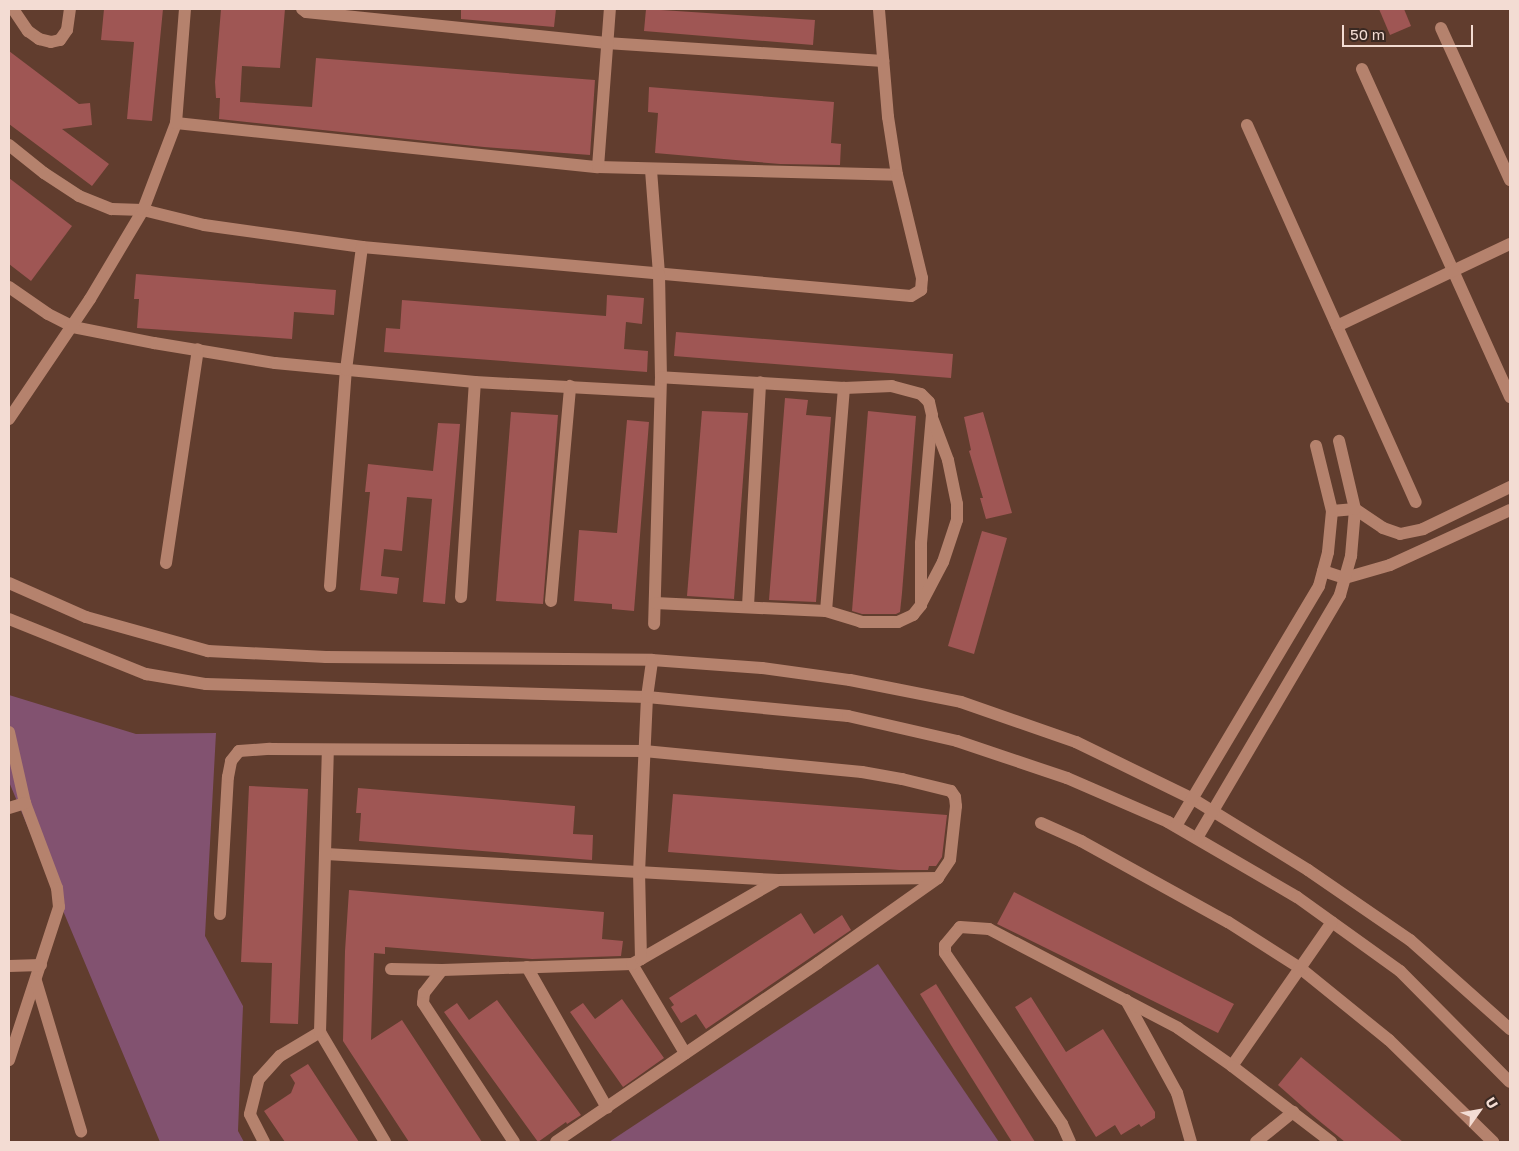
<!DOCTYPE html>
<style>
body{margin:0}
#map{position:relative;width:1519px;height:1151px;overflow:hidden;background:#613d2e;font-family:"Golos Text",sans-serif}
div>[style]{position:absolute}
.green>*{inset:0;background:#825270}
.building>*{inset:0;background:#9f5654}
.minor>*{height:12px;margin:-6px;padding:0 6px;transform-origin:6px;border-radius:6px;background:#b5826d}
span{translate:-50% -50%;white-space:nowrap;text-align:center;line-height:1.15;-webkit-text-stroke:5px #3a2922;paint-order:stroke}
.frame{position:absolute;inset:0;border:10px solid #f3dcd3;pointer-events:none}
.north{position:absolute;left:1454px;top:1086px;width:50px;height:50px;-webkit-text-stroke:4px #3a2922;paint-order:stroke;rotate:58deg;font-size:14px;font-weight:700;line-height:20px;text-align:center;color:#f3dcd3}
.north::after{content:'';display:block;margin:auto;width:18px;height:22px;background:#f3dcd3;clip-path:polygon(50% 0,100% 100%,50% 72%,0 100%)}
.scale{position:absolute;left:1342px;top:25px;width:131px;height:22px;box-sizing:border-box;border:2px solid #f3dcd3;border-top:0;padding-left:6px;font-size:15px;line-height:18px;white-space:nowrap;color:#f3dcd3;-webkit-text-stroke:4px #3a2922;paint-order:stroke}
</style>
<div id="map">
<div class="green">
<i style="clip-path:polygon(9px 695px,136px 734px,216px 733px,205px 936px,243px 1006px,238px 1131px,244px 1142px,160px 1142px,9px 782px)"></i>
<i style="clip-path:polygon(878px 964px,999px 1142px,609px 1142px)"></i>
</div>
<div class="building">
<i style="clip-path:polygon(104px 9px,163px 9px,152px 121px,127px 119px,134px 42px,101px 40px)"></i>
<i style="clip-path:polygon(221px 9px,285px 9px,280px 68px,242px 66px,240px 102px,312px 107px,316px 58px,595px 80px,590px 155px,484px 147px,219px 119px,220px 98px,216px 98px,215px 82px)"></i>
<i style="clip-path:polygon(461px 9px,556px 9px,554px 27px,461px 19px)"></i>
<i style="clip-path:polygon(646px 9px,815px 20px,813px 45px,644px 31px)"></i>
<i style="clip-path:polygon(1379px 9px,1404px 9px,1411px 26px,1390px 35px)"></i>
<i style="clip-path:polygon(9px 51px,79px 104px,90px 103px,92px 125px,62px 129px,109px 164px,92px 186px,9px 124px)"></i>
<i style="clip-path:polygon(649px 87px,834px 102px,831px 143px,841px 144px,840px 165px,780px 164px,655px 153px,658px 113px,648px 112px)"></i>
<i style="clip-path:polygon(9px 178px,72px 226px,31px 281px,9px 264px)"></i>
<i style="clip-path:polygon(136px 274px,336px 290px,334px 315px,294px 312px,292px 339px,137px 328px,139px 299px,134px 299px)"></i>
<i style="clip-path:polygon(607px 295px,644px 298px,642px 324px,626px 322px,624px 349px,648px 351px,647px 372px,384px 352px,386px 328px,400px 329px,402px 300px,606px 316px)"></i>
<i style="clip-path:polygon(676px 332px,953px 354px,951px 378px,674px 356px)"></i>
<i style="clip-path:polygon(785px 398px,808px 400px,806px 415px,831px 417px,816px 602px,769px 600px)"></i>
<i style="clip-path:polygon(702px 411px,748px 413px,734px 599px,687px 596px)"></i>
<i style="clip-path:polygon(868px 411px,916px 416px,902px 593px,900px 612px,896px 614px,862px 614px,852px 611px)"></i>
<i style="clip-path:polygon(511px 412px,558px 415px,543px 604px,496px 601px)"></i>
<i style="clip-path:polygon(983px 412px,1012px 513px,986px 519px,980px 498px,983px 498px,969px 451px,971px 450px,964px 417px)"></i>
<i style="clip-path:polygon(627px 420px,649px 422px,634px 611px,612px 609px,612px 604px,574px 601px,579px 530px,617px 533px)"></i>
<i style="clip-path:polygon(438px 423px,460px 424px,445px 604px,423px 602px,432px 499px,407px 497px,402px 551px,384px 549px,381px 576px,399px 578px,397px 594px,360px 590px,370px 492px,365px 492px,368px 464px,433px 471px)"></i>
<i style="clip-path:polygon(982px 531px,1007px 538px,974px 654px,948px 646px)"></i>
<i style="clip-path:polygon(249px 786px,308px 789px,298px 1024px,270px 1023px,272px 963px,241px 962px)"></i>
<i style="clip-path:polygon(358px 788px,575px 806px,573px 834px,593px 835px,592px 860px,359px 841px,361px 813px,356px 813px)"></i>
<i style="clip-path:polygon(673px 794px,947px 815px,942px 857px,936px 866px,929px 866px,928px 870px,899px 870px,668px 852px)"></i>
<i style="clip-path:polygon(349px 890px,604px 912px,602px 939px,623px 941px,621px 956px,532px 959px,385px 947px,385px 954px,374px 953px,371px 1040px,402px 1020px,482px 1142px,409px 1142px,343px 1041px,345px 951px)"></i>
<i style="clip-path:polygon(1014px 892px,1234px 1004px,1218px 1033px,997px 924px)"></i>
<i style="clip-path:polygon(801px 913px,814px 934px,842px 915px,851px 930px,706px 1029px,696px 1014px,681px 1023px,671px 1007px,674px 1005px,669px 998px)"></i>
<i style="clip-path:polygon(936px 984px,985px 1062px,1035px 1142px,1012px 1142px,954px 1050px,920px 994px)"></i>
<i style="clip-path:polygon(1031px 997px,1066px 1052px,1103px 1029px,1155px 1112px,1155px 1118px,1141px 1127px,1139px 1124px,1121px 1135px,1115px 1125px,1096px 1137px,1015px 1007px)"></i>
<i style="clip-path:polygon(622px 999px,664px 1058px,623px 1087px,570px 1012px,583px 1003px,595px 1019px)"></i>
<i style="clip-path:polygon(497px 1000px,581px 1115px,567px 1124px,566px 1122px,538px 1142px,444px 1012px,457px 1003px,469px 1020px)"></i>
<i style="clip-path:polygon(1301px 1057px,1353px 1100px,1403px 1142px,1345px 1142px,1312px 1115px,1278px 1085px)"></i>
<i style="clip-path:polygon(308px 1064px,321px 1084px,359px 1142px,285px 1142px,264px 1111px,291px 1093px,295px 1083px,290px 1075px)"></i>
</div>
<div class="minor">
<i style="left:13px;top:9px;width:27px;rotate:56deg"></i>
<i style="left:28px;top:31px;width:14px;rotate:36deg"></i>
<i style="left:39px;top:39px;width:12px;rotate:14deg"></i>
<i style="left:51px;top:42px;width:9px;rotate:-13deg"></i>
<i style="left:60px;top:40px;width:12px;rotate:-55deg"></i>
<i style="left:67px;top:30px;width:21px;rotate:-82deg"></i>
<i style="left:302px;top:9px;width:5px;rotate:37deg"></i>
<i style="left:306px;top:12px;width:302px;rotate:5.9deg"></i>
<i style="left:606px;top:43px;width:278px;rotate:3.7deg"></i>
<i style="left:1441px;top:28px;width:167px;rotate:65.6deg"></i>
<i style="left:1362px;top:69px;width:360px;rotate:65.7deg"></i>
<i style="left:176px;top:123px;width:424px;rotate:6deg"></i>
<i style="left:598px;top:167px;width:299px;rotate:1.5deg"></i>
<i style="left:897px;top:175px;width:59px;rotate:-98.8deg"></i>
<i style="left:888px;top:117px;width:108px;rotate:-94.8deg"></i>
<i style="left:1247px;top:125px;width:413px;rotate:65.9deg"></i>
<i style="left:9px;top:145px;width:45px;rotate:38.7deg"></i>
<i style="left:44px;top:173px;width:42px;rotate:33.3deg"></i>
<i style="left:79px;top:196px;width:35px;rotate:22deg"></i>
<i style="left:112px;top:209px;width:31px;rotate:2deg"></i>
<i style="left:143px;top:210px;width:63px;rotate:13.8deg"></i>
<i style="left:204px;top:225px;width:160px;rotate:7.9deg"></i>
<i style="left:362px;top:247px;width:551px;rotate:5.1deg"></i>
<i style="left:911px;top:296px;width:12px;rotate:-31deg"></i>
<i style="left:921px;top:290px;width:12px;rotate:-85deg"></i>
<i style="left:922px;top:278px;width:106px;rotate:-103.6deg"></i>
<i style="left:598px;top:167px;width:158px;rotate:-85.7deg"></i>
<i style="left:651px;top:170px;width:104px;rotate:85.6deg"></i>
<i style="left:659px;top:274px;width:103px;rotate:88.9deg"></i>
<i style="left:661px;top:377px;width:247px;rotate:91.6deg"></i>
<i style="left:9px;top:287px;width:47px;rotate:34.7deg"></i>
<i style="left:48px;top:314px;width:28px;rotate:27deg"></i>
<i style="left:73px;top:327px;width:83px;rotate:11.2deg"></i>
<i style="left:154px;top:343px;width:123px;rotate:9.4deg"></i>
<i style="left:275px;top:363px;width:201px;rotate:5.4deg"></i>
<i style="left:475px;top:382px;width:185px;rotate:3.1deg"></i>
<i style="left:1337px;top:326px;width:191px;rotate:-25.4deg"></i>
<i style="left:9px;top:419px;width:145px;rotate:-56deg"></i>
<i style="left:90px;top:299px;width:104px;rotate:-59.2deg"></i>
<i style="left:143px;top:210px;width:93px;rotate:-69.2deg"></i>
<i style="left:176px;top:123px;width:114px;rotate:-85.5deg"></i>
<i style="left:1332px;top:511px;width:23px;rotate:-5deg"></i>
<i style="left:1355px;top:509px;width:34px;rotate:34deg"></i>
<i style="left:1383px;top:528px;width:18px;rotate:19deg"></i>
<i style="left:1400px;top:534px;width:24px;rotate:-12deg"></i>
<i style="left:1423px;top:529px;width:97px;rotate:-25.8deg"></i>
<i style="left:166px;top:563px;width:216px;rotate:-81.5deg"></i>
<i style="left:1323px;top:571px;width:23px;rotate:18deg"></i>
<i style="left:1345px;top:578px;width:47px;rotate:-16.1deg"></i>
<i style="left:1390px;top:565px;width:132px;rotate:-24.6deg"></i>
<i style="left:9px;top:583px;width:84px;rotate:23.8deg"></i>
<i style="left:86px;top:617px;width:127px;rotate:15.6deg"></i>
<i style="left:208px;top:651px;width:118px;rotate:2.9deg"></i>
<i style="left:326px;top:657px;width:326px;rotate:0.5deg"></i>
<i style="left:652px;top:660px;width:110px;rotate:4.2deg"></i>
<i style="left:762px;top:668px;width:89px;rotate:7.8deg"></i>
<i style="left:850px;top:680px;width:113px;rotate:11.2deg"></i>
<i style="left:961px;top:702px;width:122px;rotate:19.2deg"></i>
<i style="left:1076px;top:742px;width:130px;rotate:26deg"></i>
<i style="left:1193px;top:799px;width:135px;rotate:31.7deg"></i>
<i style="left:1308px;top:870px;width:124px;rotate:34.5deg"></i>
<i style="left:1410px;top:940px;width:134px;rotate:41.7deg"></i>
<i style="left:330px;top:586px;width:217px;rotate:-85.8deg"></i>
<i style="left:346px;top:370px;width:124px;rotate:-82.6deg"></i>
<i style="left:461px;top:597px;width:215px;rotate:-86.3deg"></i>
<i style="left:551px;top:601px;width:216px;rotate:-84.9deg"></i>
<i style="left:655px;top:603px;width:171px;rotate:2.7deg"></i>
<i style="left:826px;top:611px;width:37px;rotate:17deg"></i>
<i style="left:861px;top:622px;width:37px"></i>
<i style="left:898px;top:622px;width:17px;rotate:-25deg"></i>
<i style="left:913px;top:615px;width:13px;rotate:-51deg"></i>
<i style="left:921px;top:605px;width:62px;rotate:-90deg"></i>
<i style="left:921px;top:543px;width:128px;rotate:-85.1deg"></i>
<i style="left:932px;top:415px;width:13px;rotate:-103deg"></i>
<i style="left:929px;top:402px;width:11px;rotate:-135deg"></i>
<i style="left:921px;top:394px;width:30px;rotate:-165deg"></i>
<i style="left:892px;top:386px;width:48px;rotate:177.6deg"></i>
<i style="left:844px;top:388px;width:183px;rotate:-176.6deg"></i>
<i style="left:921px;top:604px;width:47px;rotate:-62.4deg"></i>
<i style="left:943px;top:562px;width:44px;rotate:-71.6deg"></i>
<i style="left:957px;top:520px;width:16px;rotate:-90deg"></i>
<i style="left:957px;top:504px;width:45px;rotate:-101.6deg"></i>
<i style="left:948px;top:460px;width:43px;rotate:-110.6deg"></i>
<i style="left:748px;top:606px;width:224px;rotate:-86.9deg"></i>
<i style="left:826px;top:611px;width:224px;rotate:-85.4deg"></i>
<i style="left:9px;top:619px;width:148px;rotate:21.9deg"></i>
<i style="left:146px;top:674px;width:61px;rotate:9.5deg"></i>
<i style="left:206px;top:684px;width:441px;rotate:1.7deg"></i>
<i style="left:647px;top:697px;width:202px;rotate:5.4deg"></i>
<i style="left:848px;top:716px;width:112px;rotate:12.9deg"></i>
<i style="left:957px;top:741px;width:116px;rotate:18.6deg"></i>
<i style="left:1067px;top:778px;width:110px;rotate:23.5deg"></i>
<i style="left:1168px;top:822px;width:149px;rotate:30.2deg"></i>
<i style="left:1297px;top:897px;width:127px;rotate:35.7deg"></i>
<i style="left:1400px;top:971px;width:156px;rotate:45.3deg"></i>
<i style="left:9px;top:732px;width:73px;rotate:77.3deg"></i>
<i style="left:25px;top:803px;width:91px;rotate:69.4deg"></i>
<i style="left:57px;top:888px;width:19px;rotate:84deg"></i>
<i style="left:59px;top:907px;width:161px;rotate:108.1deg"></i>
<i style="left:9px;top:808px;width:17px;rotate:-17deg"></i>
<i style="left:1041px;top:823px;width:44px;rotate:24.2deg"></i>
<i style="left:1081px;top:841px;width:168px;rotate:28.9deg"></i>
<i style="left:1228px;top:922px;width:85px;rotate:32.6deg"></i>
<i style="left:1300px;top:968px;width:114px;rotate:39deg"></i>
<i style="left:1389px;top:1040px;width:146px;rotate:44.4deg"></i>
<i style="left:1176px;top:826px;width:279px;rotate:-59.2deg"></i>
<i style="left:1319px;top:586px;width:35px;rotate:-75deg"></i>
<i style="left:1328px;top:552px;width:41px;rotate:-84.4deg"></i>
<i style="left:1332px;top:511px;width:67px;rotate:-103.8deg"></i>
<i style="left:1197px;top:838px;width:282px;rotate:-59.5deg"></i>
<i style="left:1340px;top:595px;width:41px;rotate:-74.2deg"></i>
<i style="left:1351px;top:556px;width:47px;rotate:-85.1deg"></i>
<i style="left:1355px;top:509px;width:70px;rotate:-103.2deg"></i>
<i style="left:326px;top:854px;width:453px;rotate:3.3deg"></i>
<i style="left:778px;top:880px;width:160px;rotate:-0.7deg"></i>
<i style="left:220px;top:914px;width:137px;rotate:-86.7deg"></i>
<i style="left:228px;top:777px;width:16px;rotate:-79deg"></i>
<i style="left:231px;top:761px;width:13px;rotate:-51deg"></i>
<i style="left:239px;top:751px;width:31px;rotate:-4deg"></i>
<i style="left:270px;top:749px;width:374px;rotate:0.3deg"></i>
<i style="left:644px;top:751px;width:219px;rotate:5.5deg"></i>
<i style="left:862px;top:772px;width:41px;rotate:9.9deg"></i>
<i style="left:902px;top:779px;width:50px;rotate:13.8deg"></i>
<i style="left:951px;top:791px;width:7px;rotate:56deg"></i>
<i style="left:955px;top:797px;width:9px;rotate:84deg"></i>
<i style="left:956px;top:806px;width:54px;rotate:96.3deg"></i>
<i style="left:950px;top:860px;width:22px;rotate:124deg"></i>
<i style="left:938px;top:878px;width:147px;rotate:144.7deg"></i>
<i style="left:818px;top:963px;width:317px;rotate:145.7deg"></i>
<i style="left:641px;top:959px;width:158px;rotate:-30deg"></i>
<i style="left:632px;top:964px;width:104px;rotate:59.2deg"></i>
<i style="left:9px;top:966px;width:32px;rotate:-2deg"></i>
<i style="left:527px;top:967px;width:162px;rotate:60.4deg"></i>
<i style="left:391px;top:969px;width:51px;rotate:1.1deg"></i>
<i style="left:442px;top:970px;width:190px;rotate:-1.8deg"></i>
<i style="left:632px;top:964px;width:10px;rotate:-29deg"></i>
<i style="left:641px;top:959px;width:86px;rotate:-91.3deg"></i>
<i style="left:639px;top:873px;width:176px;rotate:-87.4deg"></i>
<i style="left:647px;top:697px;width:37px;rotate:-82deg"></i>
<i style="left:442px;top:970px;width:29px;rotate:128deg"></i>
<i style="left:424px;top:993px;width:10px;rotate:96deg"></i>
<i style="left:423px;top:1003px;width:166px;rotate:56.8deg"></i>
<i style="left:36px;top:981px;width:157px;rotate:73.3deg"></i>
<i style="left:1126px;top:1000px;width:106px;rotate:61.3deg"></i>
<i style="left:1177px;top:1093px;width:51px;rotate:74.1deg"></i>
<i style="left:320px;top:1032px;width:128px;rotate:59.4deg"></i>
<i style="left:1232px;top:1066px;width:175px;rotate:-55.2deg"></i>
<i style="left:264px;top:1142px;width:31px;rotate:-117deg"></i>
<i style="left:250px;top:1114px;width:36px;rotate:-76deg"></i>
<i style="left:259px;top:1079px;width:31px;rotate:-48deg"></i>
<i style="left:280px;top:1056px;width:47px;rotate:-31deg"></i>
<i style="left:320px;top:1032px;width:282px;rotate:-88.4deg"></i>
<i style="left:1070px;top:1142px;width:20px;rotate:-114deg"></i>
<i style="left:1062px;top:1124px;width:207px;rotate:-124.4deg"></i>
<i style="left:945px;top:953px;width:8px;rotate:-90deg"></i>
<i style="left:945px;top:945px;width:23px;rotate:-50deg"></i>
<i style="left:960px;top:927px;width:29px;rotate:4deg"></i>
<i style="left:989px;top:929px;width:213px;rotate:27.6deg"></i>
<i style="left:1178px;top:1028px;width:66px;rotate:35.1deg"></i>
<i style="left:1232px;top:1066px;width:125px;rotate:37.5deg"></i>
<i style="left:1256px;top:1142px;width:48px;rotate:-39deg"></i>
</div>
<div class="frame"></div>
<div class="north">U</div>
<div class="scale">50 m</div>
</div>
